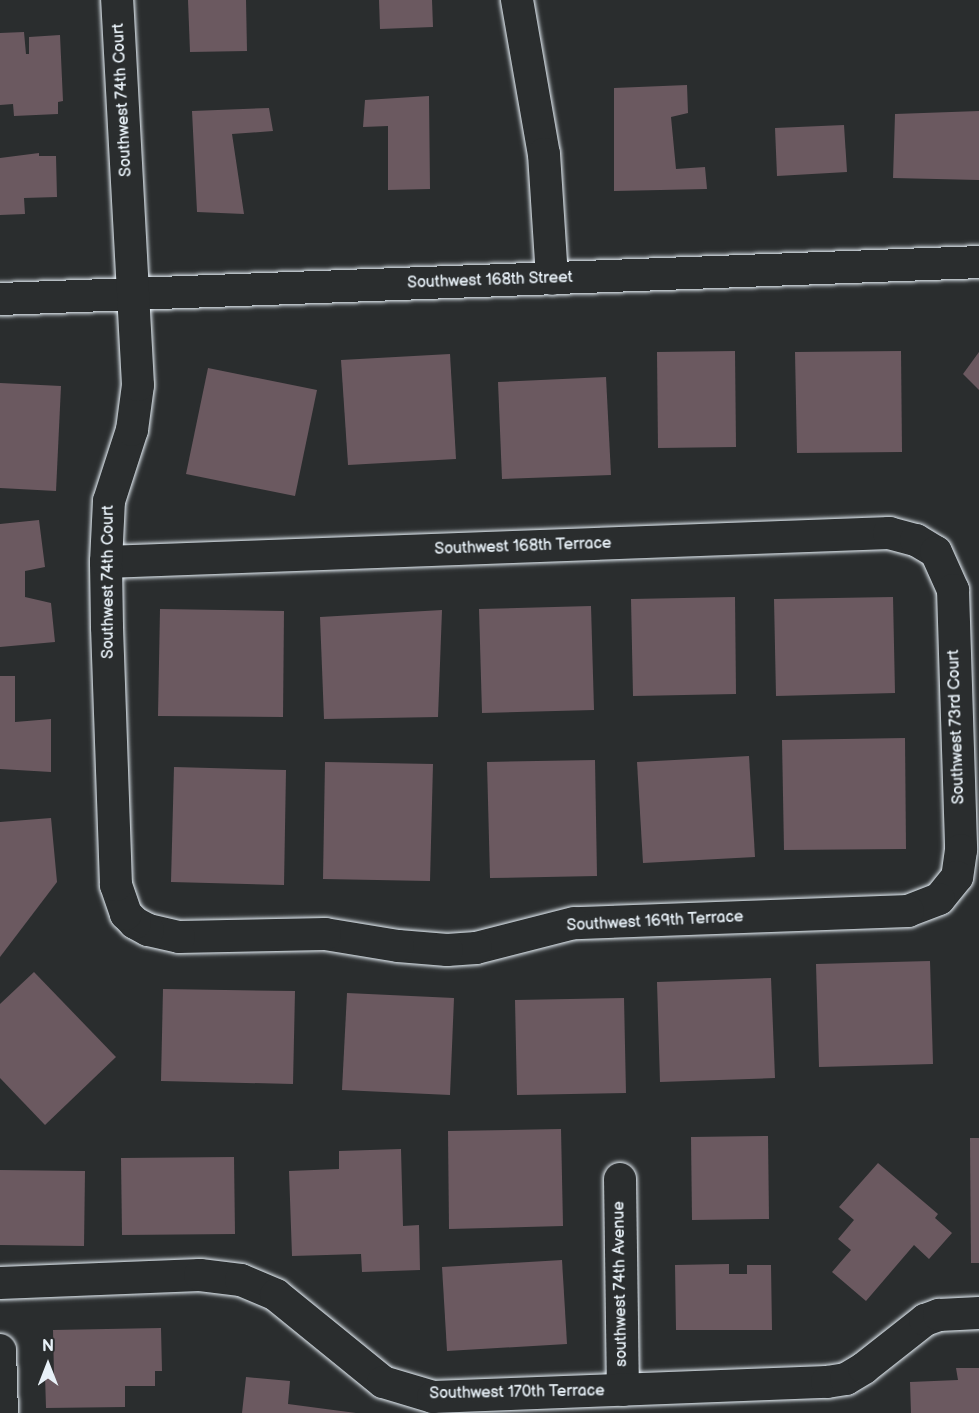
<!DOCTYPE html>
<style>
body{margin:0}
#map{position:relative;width:979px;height:1413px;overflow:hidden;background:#2a2d2e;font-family:"Balsamiq Sans",sans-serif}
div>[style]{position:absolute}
.building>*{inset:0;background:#6b5960}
.roads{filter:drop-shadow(0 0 2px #e8f1f8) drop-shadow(0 0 2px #e8f1f8)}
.minor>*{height:32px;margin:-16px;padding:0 16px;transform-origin:16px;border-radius:16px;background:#2a2d2e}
span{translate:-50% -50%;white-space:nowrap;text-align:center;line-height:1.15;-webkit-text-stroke:5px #2a2d2e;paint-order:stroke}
.street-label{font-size:16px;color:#e8f1f8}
.north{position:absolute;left:18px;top:1335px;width:60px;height:60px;-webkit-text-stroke:4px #2a2d2e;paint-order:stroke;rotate:0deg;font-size:16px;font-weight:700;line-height:24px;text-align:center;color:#e8f1f8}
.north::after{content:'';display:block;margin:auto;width:21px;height:27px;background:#e8f1f8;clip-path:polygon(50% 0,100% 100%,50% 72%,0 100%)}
</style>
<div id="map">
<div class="building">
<i style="clip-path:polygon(188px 0,246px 0,247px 51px,190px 52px)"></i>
<i style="clip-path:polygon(379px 0,432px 0,433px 27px,380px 29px)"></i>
<i style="clip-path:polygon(24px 32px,26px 54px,29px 54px,29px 37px,60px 35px,63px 101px,58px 102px,58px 114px,14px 116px,13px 104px,0 105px,0 33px)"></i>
<i style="clip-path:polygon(687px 85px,688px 113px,671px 117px,676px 169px,705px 167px,707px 189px,614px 191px,614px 88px)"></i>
<i style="clip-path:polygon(429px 96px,430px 189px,388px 190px,388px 126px,363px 127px,365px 100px)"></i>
<i style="clip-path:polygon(269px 108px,273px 131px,232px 134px,244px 214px,197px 212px,192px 111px)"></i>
<i style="clip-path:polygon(979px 111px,979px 180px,893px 178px,895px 114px)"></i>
<i style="clip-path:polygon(844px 125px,847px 172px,777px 176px,775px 128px)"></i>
<i style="clip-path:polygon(39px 153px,39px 156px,56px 156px,57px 197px,24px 198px,25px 214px,0 215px,0 158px)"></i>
<i style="clip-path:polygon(735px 351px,736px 447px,658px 448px,657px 352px)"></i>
<i style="clip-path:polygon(901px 351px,902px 452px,797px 453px,795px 352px)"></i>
<i style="clip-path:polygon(979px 352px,979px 390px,963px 374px)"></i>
<i style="clip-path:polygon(450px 354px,456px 459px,348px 465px,341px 360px)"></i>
<i style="clip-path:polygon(208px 368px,317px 390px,295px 496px,186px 474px)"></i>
<i style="clip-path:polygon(606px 377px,611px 475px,502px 479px,498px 382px)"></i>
<i style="clip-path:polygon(0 383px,61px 386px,56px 491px,0 488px)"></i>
<i style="clip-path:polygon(39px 520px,45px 567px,25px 571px,25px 597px,51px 603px,55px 642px,0 647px,0 524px)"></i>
<i style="clip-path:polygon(735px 597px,736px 694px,633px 696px,631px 599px)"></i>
<i style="clip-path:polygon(893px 597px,895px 693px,776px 696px,774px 599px)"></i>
<i style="clip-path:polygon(591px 606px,594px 710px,482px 713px,479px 609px)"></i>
<i style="clip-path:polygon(160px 609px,284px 611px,283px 717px,158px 716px)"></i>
<i style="clip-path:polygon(442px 610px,438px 717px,324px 719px,320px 617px)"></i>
<i style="clip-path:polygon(0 676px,15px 676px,15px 722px,51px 719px,51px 772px,0 769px)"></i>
<i style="clip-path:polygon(905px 738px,906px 849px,784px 850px,782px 740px)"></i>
<i style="clip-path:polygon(749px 756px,755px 857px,643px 863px,637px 762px)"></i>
<i style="clip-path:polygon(595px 760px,597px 876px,490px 878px,487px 762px)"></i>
<i style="clip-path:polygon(325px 762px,433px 764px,430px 881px,323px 879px)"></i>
<i style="clip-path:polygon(174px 767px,286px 770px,284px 885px,171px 882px)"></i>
<i style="clip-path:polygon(51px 818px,57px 882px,0 957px,0 822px)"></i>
<i style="clip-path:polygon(930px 961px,933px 1064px,819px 1067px,816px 964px)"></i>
<i style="clip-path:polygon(34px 972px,116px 1057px,45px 1125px,0 1078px,0 1004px)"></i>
<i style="clip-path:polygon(771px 978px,775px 1078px,660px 1082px,657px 982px)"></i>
<i style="clip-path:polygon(163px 989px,295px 991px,293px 1084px,161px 1081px)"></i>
<i style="clip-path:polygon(347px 993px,454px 998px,450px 1095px,342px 1090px)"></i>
<i style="clip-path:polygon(624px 998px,626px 1093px,517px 1095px,515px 1000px)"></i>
<i style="clip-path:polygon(561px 1129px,563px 1226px,449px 1229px,448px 1131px)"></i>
<i style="clip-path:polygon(768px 1136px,769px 1219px,692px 1220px,691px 1137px)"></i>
<i style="clip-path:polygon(970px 1138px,979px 1138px,979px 1263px,971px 1263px)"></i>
<i style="clip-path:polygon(401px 1149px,403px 1226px,419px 1225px,420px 1270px,362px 1272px,361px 1254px,292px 1256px,289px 1171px,339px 1169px,339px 1151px)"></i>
<i style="clip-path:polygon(234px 1157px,235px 1234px,122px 1235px,121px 1158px)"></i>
<i style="clip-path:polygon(878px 1163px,938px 1214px,935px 1218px,952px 1233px,929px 1259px,914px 1245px,866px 1301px,832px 1272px,851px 1250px,838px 1239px,854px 1220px,839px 1207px)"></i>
<i style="clip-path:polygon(0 1170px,85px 1171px,84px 1246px,0 1245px)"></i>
<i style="clip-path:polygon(562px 1260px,567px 1344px,447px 1351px,442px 1267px)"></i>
<i style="clip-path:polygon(729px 1264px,729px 1274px,747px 1274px,747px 1265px,771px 1265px,772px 1330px,676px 1330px,675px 1265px)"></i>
<i style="clip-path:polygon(161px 1328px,162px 1371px,155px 1371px,155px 1386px,125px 1386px,125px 1407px,46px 1408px,45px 1375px,54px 1375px,53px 1330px)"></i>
<i style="clip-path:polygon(956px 1368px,979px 1368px,979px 1413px,911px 1413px,910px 1382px,958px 1380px)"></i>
<i style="clip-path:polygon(246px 1377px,290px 1381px,288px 1404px,356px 1413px,242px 1413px)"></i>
</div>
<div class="roads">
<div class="minor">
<i style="left:517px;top:0;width:156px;rotate:80.1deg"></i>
<i style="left:544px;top:154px;width:125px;rotate:86.3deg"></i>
<i style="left:0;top:299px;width:980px;rotate:-2.16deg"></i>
<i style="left:106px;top:562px;width:784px;rotate:-2.12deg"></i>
<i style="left:889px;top:533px;width:28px;rotate:15deg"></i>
<i style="left:916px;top:540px;width:23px;rotate:31deg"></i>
<i style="left:936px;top:552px;width:42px;rotate:65.9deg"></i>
<i style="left:953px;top:590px;width:260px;rotate:88.2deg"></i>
<i style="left:961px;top:850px;width:27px;rotate:98deg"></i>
<i style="left:957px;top:877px;width:28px;rotate:129deg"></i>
<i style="left:939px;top:899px;width:33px;rotate:159deg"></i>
<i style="left:908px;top:911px;width:334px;rotate:177.9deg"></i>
<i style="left:574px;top:923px;width:101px;rotate:165.7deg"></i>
<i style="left:476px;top:948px;width:29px;rotate:176deg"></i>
<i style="left:447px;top:950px;width:49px;rotate:-175.3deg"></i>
<i style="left:398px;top:946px;width:74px;rotate:-170.7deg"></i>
<i style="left:325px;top:934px;width:146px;rotate:178.8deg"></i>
<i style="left:179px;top:937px;width:32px;rotate:-167deg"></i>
<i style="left:148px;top:930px;width:15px;rotate:-152deg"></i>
<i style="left:135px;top:923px;width:13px;rotate:-135deg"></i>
<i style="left:126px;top:914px;width:31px;rotate:-109deg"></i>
<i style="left:116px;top:885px;width:258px;rotate:-92deg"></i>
<i style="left:107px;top:627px;width:65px;rotate:-90.9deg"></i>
<i style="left:106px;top:562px;width:61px;rotate:-87.2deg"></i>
<i style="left:109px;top:501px;width:75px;rotate:-72.1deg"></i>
<i style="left:132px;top:430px;width:45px;rotate:-82.4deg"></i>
<i style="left:138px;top:385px;width:386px;rotate:-93.1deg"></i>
<i style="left:620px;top:1179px;width:211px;rotate:89.2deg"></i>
<i style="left:0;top:1283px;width:200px;rotate:-2.3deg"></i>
<i style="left:200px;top:1275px;width:41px;rotate:7deg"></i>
<i style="left:241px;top:1280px;width:38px;rotate:23deg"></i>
<i style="left:276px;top:1295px;width:138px;rotate:39.1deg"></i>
<i style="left:383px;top:1382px;width:52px;rotate:16.7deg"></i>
<i style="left:433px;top:1397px;width:394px;rotate:-2.2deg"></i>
<i style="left:827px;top:1382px;width:19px;rotate:-9deg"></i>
<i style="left:846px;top:1379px;width:21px;rotate:-31deg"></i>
<i style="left:864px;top:1368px;width:78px;rotate:-38.2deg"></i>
<i style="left:925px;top:1320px;width:15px;rotate:-20deg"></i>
<i style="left:939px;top:1315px;width:40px;rotate:-2.9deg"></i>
<i style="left:0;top:1350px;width:63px;rotate:88.2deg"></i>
</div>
</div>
<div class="street-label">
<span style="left:123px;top:100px;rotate:-93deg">Southwest 74th Court</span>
<span style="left:490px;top:281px;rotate:-2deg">Southwest 168th Street</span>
<span style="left:523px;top:547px;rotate:-2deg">Southwest 168th Terrace</span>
<span style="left:109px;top:582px;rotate:-90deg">Southwest 74th Court</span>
<span style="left:957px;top:727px;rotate:-92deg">Southwest 73rd Court</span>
<span style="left:655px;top:922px;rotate:-3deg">Southwest 169th Terrace</span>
<span style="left:621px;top:1284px;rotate:-91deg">southwest 74th Avenue</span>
<span style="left:517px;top:1393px;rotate:-1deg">Southwest 170th Terrace</span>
</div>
<div class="north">N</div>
</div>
